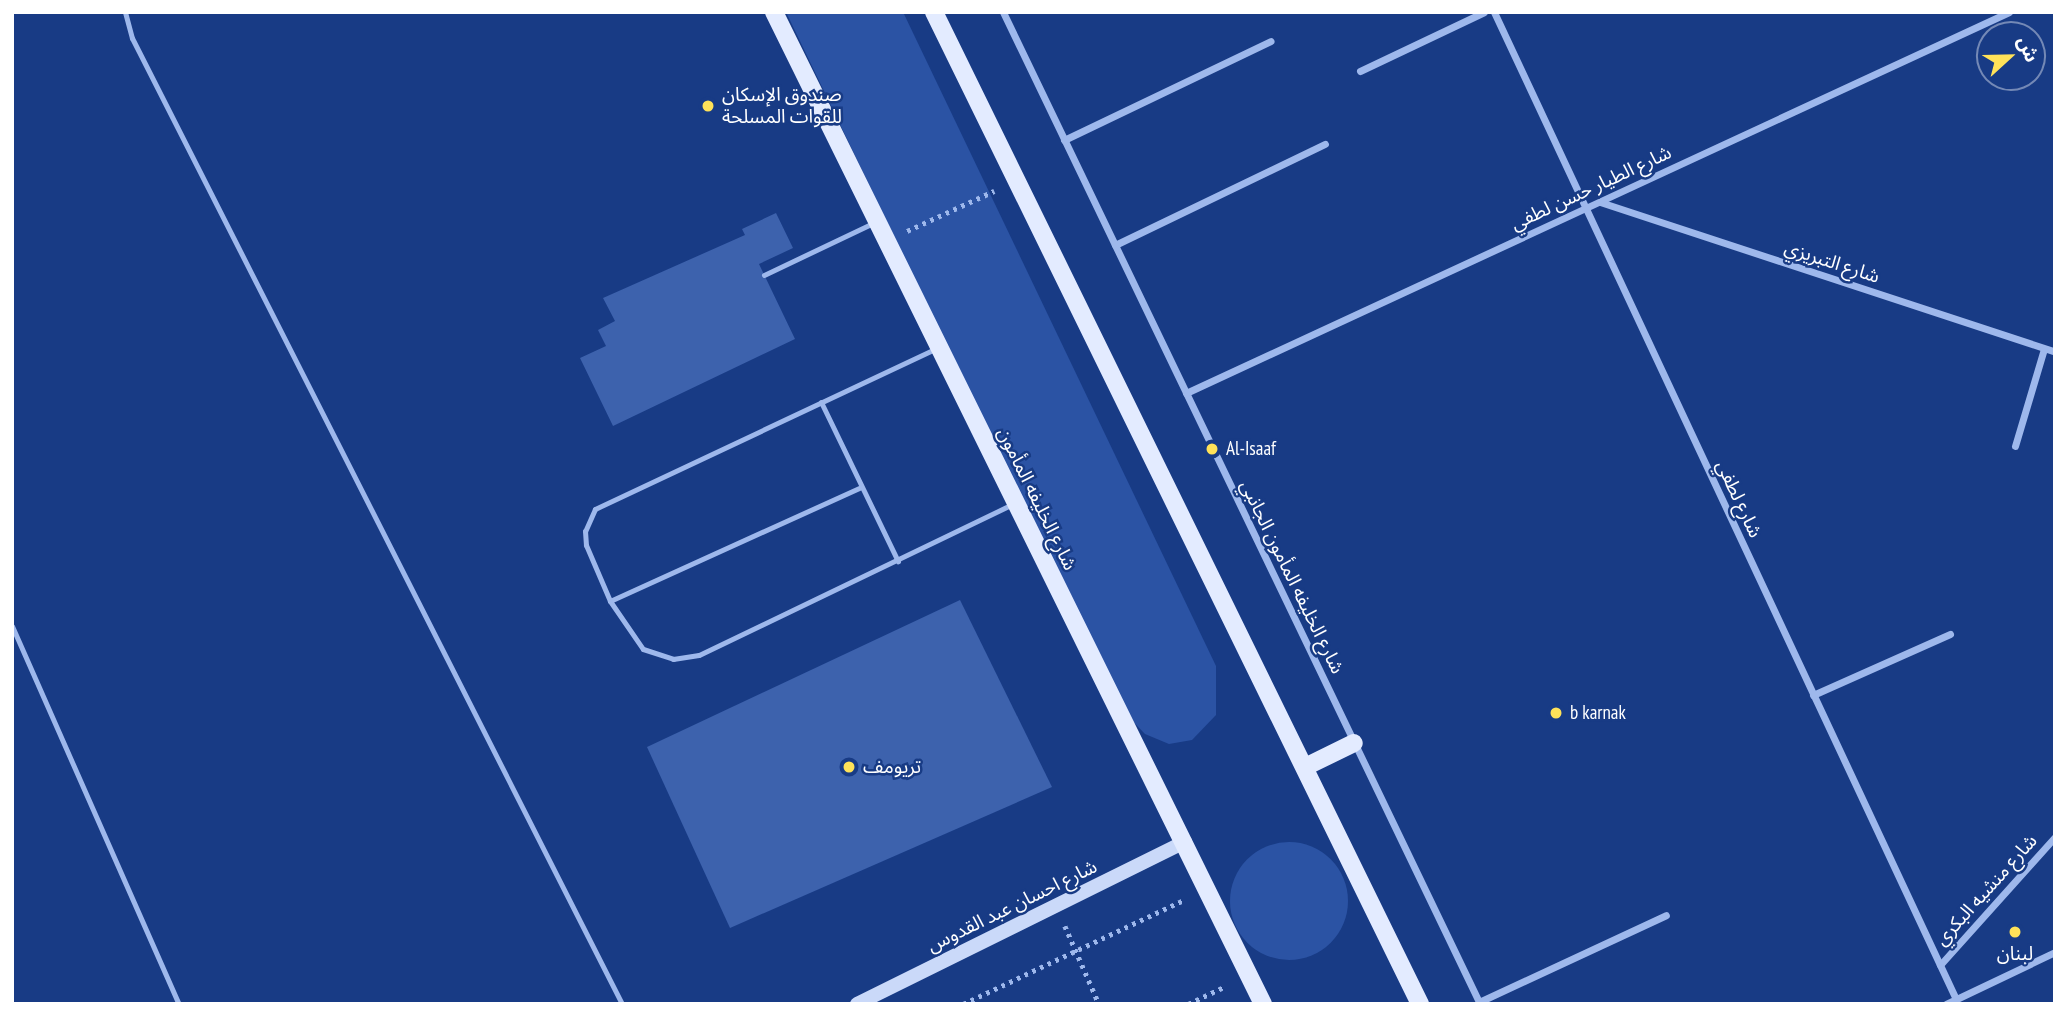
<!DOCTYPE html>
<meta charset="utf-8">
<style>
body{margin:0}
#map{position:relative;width:2067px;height:1016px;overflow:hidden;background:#183b85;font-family:"PT Sans Narrow","Noto Sans Arabic",sans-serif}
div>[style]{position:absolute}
.green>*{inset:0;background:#2b53a4}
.round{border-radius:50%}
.building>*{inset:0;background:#3d62ad}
.path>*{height:4.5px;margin-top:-2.25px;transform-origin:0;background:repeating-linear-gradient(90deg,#9eb8ec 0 3.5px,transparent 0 8.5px)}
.lane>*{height:5px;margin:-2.5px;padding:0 2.5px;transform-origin:2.5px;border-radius:2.5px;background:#9eb8ec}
.street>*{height:7px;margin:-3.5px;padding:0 3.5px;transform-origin:3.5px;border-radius:3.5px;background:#9eb8ec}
.secondary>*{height:14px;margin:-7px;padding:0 7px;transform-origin:7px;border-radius:7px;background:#cad9f9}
.primary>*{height:18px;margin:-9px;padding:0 9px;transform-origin:9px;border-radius:9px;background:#e3ebff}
.dots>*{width:19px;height:19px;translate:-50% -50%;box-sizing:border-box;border:4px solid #183b85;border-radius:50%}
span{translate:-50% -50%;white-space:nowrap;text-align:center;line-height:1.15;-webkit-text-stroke:5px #183b85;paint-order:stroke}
.poi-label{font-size:19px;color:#fff}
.left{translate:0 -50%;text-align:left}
.street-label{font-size:19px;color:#fff}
.frame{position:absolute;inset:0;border:14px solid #fff;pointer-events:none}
.north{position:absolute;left:1976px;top:21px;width:70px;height:70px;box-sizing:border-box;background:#183b85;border:2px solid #7489b6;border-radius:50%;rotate:68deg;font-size:19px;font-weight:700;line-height:28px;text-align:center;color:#fff}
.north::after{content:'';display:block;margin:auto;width:24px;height:32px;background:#ffe259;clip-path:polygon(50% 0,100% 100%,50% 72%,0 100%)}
</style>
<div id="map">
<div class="green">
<i style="clip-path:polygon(786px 12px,903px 12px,1216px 666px,1216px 715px,1192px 740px,1169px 744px,1145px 734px,1121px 709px)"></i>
<i class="round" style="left:1230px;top:842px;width:118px;height:118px"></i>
</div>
<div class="building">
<i style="clip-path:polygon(776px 213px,793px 248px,759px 264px,795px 339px,613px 426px,580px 358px,606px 346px,598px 330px,615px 321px,603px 298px,745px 235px,742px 229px)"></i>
<i style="clip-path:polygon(960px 600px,1052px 787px,730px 928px,647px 747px)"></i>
</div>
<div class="path">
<i style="left:907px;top:231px;width:96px;rotate:-24.7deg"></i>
<i style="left:1065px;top:926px;width:85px;rotate:66.4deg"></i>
<i style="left:963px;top:1004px;width:244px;rotate:-25.2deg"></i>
<i style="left:1188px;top:1004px;width:42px;rotate:-25.3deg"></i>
</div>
<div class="lane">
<i style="left:125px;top:12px;width:27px;rotate:75deg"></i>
<i style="left:132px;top:38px;width:1083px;rotate:63.1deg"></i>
<i style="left:764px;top:275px;width:121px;rotate:-25.5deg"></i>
<i style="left:937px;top:348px;width:378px;rotate:154.8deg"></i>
<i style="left:595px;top:509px;width:24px;rotate:114deg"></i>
<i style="left:585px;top:531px;width:14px;rotate:86deg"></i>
<i style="left:586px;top:545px;width:61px;rotate:66.8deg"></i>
<i style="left:610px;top:601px;width:58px;rotate:55.5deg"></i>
<i style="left:643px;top:649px;width:32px;rotate:18deg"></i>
<i style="left:673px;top:659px;width:26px;rotate:-9deg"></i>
<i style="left:699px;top:655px;width:348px;rotate:-25.7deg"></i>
<i style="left:821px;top:402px;width:177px;rotate:64.2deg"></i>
<i style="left:610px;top:601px;width:276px;rotate:-24.4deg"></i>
<i style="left:12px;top:626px;width:413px;rotate:66.2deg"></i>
</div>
<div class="street">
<i style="left:1003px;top:12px;width:1101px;rotate:64.32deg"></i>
<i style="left:1494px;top:12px;width:1090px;rotate:64.92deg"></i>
<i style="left:1360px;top:71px;width:137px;rotate:-25.4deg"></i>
<i style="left:1064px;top:140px;width:229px;rotate:-25.6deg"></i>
<i style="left:1600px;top:202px;width:479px;rotate:18.2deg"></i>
<i style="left:1115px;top:245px;width:233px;rotate:-25.7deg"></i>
<i style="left:1186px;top:393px;width:907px;rotate:-24.84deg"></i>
<i style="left:2015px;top:446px;width:101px;rotate:-73.4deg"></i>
<i style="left:1813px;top:695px;width:150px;rotate:-24deg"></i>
<i style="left:1940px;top:965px;width:172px;rotate:-48.1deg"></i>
<i style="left:1479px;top:1002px;width:206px;rotate:-24.9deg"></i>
<i style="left:1946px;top:1004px;width:121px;rotate:-25.5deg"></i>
</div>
<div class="secondary">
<i style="left:857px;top:1004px;width:366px;rotate:-26.3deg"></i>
</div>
<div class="primary">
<i style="left:774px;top:12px;width:1106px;rotate:63.76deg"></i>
<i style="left:934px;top:12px;width:1105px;rotate:63.9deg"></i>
<i style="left:1307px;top:766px;width:52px;rotate:-26.1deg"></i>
</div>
<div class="dots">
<i style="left:708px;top:106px;background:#ffe259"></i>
<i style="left:1212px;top:449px;background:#ffe259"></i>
<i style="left:1556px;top:713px;background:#ffe259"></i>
<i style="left:849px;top:767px;background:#ffe259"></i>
<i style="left:2015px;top:932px;background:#ffe259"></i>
</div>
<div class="poi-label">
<span class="left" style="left:722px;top:106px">صندوق الإسكان<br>للقوات المسلحة</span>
<span class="left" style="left:1226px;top:449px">Al-Isaaf</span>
<span class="left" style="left:1570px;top:713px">b karnak</span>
<span class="left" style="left:863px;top:767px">تريومف</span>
<span style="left:2015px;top:954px">لبنان</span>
</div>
<div class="street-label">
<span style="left:1591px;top:188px;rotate:-25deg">شارع الطيار حسن لطفي</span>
<span style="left:1832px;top:262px;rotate:18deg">شارع التبريزي</span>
<span style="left:1037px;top:499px;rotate:64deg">شارع الخليفه المأمون</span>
<span style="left:1739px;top:499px;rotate:65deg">شارع لطفي</span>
<span style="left:1292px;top:577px;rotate:64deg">شارع الخليفه المأمون الجانبي</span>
<span style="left:1986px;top:890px;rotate:-48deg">شارع منشيه البكري</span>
<span style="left:1012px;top:906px;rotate:-26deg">شارع احسان عبد القدوس</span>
</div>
<div class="frame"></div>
<div class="north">ش</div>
</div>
